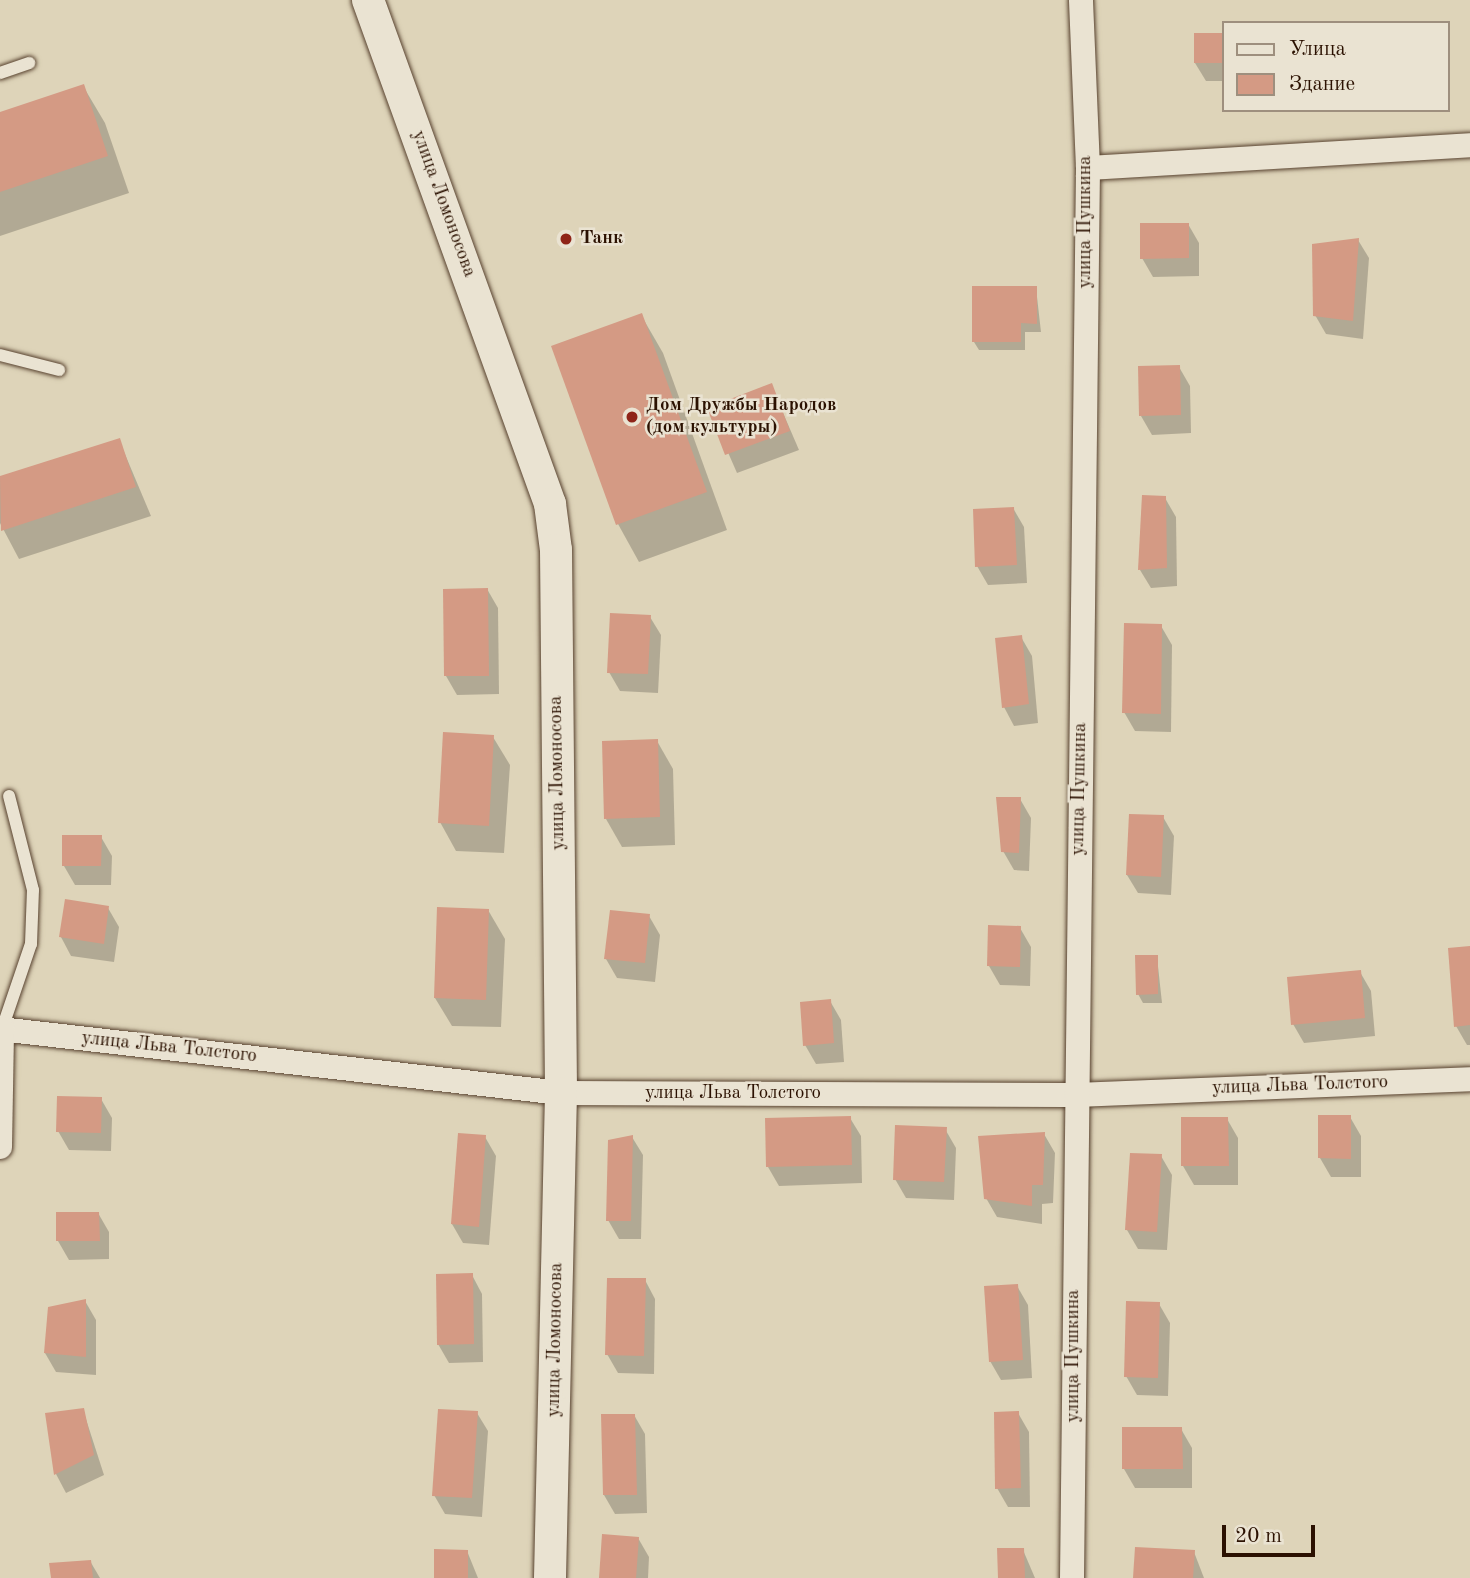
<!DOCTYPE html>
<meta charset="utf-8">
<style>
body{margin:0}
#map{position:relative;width:1470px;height:1578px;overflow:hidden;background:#ded4b9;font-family:"Old Standard TT",serif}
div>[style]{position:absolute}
.shadow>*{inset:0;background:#0003}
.building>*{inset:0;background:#d49a84}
.roads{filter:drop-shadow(0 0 2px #58422f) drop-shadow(0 0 2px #58422f)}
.service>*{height:12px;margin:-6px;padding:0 6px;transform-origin:6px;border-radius:6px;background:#eae3d2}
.minor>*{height:24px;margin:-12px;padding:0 12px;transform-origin:12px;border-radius:12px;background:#eae3d2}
.tertiary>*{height:32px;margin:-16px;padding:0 16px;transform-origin:16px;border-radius:16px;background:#eae3d2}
.dots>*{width:19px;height:19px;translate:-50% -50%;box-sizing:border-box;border:4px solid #eae3d2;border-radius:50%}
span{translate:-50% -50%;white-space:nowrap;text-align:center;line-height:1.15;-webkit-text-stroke:5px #eae3d2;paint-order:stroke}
.street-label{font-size:19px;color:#2b1101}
.poi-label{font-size:19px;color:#2b1101;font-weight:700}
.left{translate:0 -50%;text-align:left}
.legend{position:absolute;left:1222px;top:21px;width:228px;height:91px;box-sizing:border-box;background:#eae3d2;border:2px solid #9e8f7e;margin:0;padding:9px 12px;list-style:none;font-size:21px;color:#2b1101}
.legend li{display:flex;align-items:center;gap:14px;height:35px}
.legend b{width:35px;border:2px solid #9e8f7e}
.scale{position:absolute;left:1222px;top:1525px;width:93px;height:32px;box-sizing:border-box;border:4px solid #2b1101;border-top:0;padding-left:9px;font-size:21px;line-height:24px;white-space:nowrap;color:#2b1101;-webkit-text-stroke:5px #eae3d2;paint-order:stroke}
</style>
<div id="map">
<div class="shadow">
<i style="clip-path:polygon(1196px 35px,1223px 35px,1223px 81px,1206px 81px,1195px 63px)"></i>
<i style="clip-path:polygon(83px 86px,105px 123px,129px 193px,0 236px,0 114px)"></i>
<i style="clip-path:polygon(1188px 224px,1199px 243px,1199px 276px,1153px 277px,1142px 258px)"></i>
<i style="clip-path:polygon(1358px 240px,1369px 258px,1363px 339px,1326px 334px,1315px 315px)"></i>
<i style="clip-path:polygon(1036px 288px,1041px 332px,1025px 332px,1025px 350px,979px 350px,974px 342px)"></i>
<i style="clip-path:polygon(641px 315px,663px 353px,727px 530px,639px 562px,618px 524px)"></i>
<i style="clip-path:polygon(1179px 367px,1190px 386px,1191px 433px,1152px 435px,1141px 416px)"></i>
<i style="clip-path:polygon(771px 385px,799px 450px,737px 473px,709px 409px)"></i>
<i style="clip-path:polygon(119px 440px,151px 516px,19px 559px,0 523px,0 478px)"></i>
<i style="clip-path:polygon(1165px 498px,1176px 517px,1177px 586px,1151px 588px,1140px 570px)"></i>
<i style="clip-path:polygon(1013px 508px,1024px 527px,1027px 583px,988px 585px,977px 566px)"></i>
<i style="clip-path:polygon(487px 589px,498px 608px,499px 694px,457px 695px,446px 676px,445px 590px)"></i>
<i style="clip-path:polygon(650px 617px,661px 635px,658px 693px,620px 691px,609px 672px)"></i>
<i style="clip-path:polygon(1161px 626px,1172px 645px,1171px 732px,1135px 731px,1124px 712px)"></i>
<i style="clip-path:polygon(1021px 637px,1032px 656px,1038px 723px,1014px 726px,1004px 707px)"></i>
<i style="clip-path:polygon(493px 737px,510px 765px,504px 853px,456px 851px,440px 822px)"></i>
<i style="clip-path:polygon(657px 741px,673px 769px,675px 845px,622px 847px,606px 819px)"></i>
<i style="clip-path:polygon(1020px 799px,1031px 818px,1029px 871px,1014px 870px,1003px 851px)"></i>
<i style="clip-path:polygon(1163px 817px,1174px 836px,1171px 895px,1138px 893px,1127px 875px)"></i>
<i style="clip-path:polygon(101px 837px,112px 856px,111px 885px,75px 885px,64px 866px)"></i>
<i style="clip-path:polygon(108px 908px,119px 927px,114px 962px,71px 956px,61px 937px)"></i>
<i style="clip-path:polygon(488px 910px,505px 939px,501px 1027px,452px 1026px,435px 998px)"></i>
<i style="clip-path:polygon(649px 916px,660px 935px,655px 982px,617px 978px,606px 959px)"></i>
<i style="clip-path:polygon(1020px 928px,1031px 947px,1030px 986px,1000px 985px,989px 966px)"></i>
<i style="clip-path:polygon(1470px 948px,1470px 1045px,1467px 1045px,1456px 1026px)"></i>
<i style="clip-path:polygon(1157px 957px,1162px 1003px,1143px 1003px,1138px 994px)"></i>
<i style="clip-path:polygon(1360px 972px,1371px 991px,1375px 1036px,1304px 1043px,1293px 1024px)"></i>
<i style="clip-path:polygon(830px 1001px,841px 1020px,844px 1062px,816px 1064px,805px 1045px)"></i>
<i style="clip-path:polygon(101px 1099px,112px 1118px,111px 1151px,69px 1150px,58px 1131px)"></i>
<i style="clip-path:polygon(1350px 1117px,1361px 1136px,1361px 1177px,1331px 1177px,1320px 1158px)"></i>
<i style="clip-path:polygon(850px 1118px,861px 1136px,862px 1183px,779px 1186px,768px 1167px)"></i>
<i style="clip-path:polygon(1227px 1119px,1238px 1138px,1238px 1185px,1194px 1185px,1183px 1166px)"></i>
<i style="clip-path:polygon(945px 1129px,956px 1148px,954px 1200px,906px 1198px,895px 1179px)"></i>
<i style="clip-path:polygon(1044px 1134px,1055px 1153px,1053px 1203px,1042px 1204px,1042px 1224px,997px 1217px,986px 1198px)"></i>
<i style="clip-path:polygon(485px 1137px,496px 1156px,489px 1245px,463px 1243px,452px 1224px)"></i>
<i style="clip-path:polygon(632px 1137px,643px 1155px,641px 1239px,619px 1239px,608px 1220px)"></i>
<i style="clip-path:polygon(1161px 1156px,1172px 1175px,1167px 1250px,1138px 1249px,1127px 1230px)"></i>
<i style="clip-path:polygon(98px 1213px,109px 1232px,109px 1259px,69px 1260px,58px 1241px)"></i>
<i style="clip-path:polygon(472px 1275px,482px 1294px,483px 1362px,449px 1363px,438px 1344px)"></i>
<i style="clip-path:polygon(645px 1280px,655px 1299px,654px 1374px,618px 1373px,607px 1354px)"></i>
<i style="clip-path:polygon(1017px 1286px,1028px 1305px,1032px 1378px,1001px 1380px,990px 1361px)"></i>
<i style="clip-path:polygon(85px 1301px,96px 1320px,96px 1375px,56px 1372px,45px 1353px)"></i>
<i style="clip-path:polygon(1159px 1304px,1170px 1323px,1168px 1396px,1137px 1395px,1126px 1376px)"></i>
<i style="clip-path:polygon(83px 1410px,104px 1475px,66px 1493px,56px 1474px,47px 1415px)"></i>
<i style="clip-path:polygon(477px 1413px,488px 1431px,482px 1517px,445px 1514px,434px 1495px)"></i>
<i style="clip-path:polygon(1018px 1413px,1029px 1432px,1030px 1507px,1008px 1507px,997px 1488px)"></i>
<i style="clip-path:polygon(634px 1415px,645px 1434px,647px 1513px,615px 1514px,604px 1495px)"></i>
<i style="clip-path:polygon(1181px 1429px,1192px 1448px,1192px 1488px,1135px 1488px,1124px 1469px)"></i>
<i style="clip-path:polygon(638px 1538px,649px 1557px,648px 1578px,601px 1578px)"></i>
<i style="clip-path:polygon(1023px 1550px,1035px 1578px,999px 1578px)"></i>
<i style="clip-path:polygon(467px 1551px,478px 1578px,436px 1578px)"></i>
<i style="clip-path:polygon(1194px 1552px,1204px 1578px,1135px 1578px)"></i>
<i style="clip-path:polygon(90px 1561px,100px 1578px,53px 1578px)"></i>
</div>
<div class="building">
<i style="clip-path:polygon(1194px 33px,1223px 33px,1223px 63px,1194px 63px)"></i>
<i style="clip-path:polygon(84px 84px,108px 156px,0 192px,0 112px)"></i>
<i style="clip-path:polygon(1140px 223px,1189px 223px,1189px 258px,1140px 259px)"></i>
<i style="clip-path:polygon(1359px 238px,1353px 321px,1313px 316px,1312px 244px)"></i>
<i style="clip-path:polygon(972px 286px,1037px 286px,1037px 324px,1021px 323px,1021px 342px,972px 342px)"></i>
<i style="clip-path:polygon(642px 313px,707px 492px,616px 525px,551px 346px)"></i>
<i style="clip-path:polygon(1180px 365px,1181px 415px,1139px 416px,1138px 366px)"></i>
<i style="clip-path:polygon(772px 383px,790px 431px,725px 455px,707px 408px)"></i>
<i style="clip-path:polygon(120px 438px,136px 487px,1px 531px,0 476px)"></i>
<i style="clip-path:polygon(1142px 495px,1166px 496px,1167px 568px,1138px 570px)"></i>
<i style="clip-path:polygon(1014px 507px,1017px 565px,975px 567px,973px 509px)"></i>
<i style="clip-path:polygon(488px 588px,489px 676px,444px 676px,443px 589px)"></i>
<i style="clip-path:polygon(610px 613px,651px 615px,648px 674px,607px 673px)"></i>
<i style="clip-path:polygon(1124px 623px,1162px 624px,1161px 714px,1122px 713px)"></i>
<i style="clip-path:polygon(1022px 635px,1029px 704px,1002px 708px,995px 638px)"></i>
<i style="clip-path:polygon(443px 732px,494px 735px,489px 826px,438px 823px)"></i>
<i style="clip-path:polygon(658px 739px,660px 817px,604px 819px,602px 741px)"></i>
<i style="clip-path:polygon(996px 797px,1021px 797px,1019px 853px,1001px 852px)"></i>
<i style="clip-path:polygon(1129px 814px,1164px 815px,1161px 877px,1126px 875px)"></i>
<i style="clip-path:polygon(62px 835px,102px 835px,101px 866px,62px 866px)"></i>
<i style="clip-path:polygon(65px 899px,109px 906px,104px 944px,59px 937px)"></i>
<i style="clip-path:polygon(437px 907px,489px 909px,486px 1000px,434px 998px)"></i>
<i style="clip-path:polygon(610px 910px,650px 914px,645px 963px,604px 959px)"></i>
<i style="clip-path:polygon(988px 925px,1021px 926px,1020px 967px,987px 966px)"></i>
<i style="clip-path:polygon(1470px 946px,1470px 1025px,1454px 1027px,1448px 948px)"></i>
<i style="clip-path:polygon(1135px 955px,1158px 955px,1158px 994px,1136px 995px)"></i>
<i style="clip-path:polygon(1361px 970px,1365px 1018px,1291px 1025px,1287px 977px)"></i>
<i style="clip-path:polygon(831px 999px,834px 1043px,803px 1046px,800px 1002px)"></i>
<i style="clip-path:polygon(57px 1096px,102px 1097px,101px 1133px,56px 1132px)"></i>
<i style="clip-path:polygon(1318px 1115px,1351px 1115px,1351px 1159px,1318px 1158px)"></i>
<i style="clip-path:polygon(851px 1116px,852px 1165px,766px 1167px,765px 1118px)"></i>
<i style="clip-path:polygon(1181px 1117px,1228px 1117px,1229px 1166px,1181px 1166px)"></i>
<i style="clip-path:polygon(895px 1125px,947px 1127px,944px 1182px,893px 1180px)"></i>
<i style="clip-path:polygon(1045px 1132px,1043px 1185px,1032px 1185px,1032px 1206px,984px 1199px,978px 1136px)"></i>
<i style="clip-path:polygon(458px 1133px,486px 1135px,479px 1227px,451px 1224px)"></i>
<i style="clip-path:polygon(633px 1135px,631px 1221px,606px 1221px,608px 1140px)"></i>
<i style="clip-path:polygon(1130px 1153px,1162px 1154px,1157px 1232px,1125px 1230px)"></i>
<i style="clip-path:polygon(56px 1212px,99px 1212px,100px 1241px,56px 1241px)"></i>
<i style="clip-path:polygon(473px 1273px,474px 1344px,437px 1345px,436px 1274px)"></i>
<i style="clip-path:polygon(607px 1278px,646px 1278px,644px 1356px,605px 1355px)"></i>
<i style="clip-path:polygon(1018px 1284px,1023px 1360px,989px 1362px,984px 1286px)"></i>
<i style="clip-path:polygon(86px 1299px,86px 1357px,44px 1353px,48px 1307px)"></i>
<i style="clip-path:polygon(1126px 1301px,1160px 1302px,1158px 1378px,1124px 1377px)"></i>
<i style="clip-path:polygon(84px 1408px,94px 1455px,54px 1475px,45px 1413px)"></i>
<i style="clip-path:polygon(438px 1409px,478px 1411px,472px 1498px,432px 1496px)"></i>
<i style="clip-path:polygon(1019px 1411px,1021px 1488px,995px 1489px,994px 1412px)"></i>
<i style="clip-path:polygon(601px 1414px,635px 1414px,637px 1495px,603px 1495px)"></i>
<i style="clip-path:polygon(1122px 1427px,1182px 1427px,1183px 1469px,1122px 1469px)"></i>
<i style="clip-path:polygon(602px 1534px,639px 1537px,636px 1578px,599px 1578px)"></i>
<i style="clip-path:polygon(1135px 1547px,1195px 1550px,1193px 1578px,1133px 1578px)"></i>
<i style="clip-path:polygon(997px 1548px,1024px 1548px,1025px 1578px,998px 1578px)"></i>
<i style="clip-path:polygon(434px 1549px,468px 1550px,468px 1578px,434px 1578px)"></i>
<i style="clip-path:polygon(91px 1560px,93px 1578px,51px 1578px,49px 1563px)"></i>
</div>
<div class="roads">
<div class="service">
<i style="left:0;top:73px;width:31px;rotate:-19deg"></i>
<i style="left:0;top:355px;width:61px;rotate:14.3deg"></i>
<i style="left:2px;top:1029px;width:90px;rotate:-71.2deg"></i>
<i style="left:31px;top:944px;width:54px;rotate:-87.9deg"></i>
<i style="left:33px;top:890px;width:97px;rotate:-104.3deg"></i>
</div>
<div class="minor">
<i style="left:1088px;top:168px;width:383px;rotate:-3.4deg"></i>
<i style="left:0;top:1029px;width:565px;rotate:6.51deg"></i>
<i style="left:561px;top:1093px;width:515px;rotate:0.22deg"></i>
<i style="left:1076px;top:1095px;width:394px;rotate:-2.3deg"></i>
<i style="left:0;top:1147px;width:118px;rotate:-89deg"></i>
<i style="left:1072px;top:1578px;width:1410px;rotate:-89.35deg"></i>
<i style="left:1088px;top:168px;width:168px;rotate:-92.4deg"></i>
</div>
<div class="tertiary">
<i style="left:368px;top:0;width:536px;rotate:70.14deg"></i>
<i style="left:550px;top:504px;width:46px;rotate:82.6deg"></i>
<i style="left:556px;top:550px;width:543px;rotate:89.47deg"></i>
<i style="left:561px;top:1093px;width:485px;rotate:91.3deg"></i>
</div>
</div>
<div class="dots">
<i style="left:566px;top:239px;background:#8f2418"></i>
<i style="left:632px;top:417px;background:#8f2418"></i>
</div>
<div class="street-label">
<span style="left:443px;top:204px;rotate:70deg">улица Ломоносова</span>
<span style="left:1086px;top:222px;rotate:-90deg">улица Пушкина</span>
<span style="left:558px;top:773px;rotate:-91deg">улица Ломоносова</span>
<span style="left:1080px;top:789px;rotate:-89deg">улица Пушкина</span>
<span style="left:169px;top:1048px;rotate:6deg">улица Льва Толстого</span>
<span style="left:1300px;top:1086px;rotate:-2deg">улица Льва Толстого</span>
<span style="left:733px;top:1094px">улица Льва Толстого</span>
<span style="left:556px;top:1340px;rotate:-89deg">улица Ломоносова</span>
<span style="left:1074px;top:1356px;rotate:-90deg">улица Пушкина</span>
</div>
<div class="poi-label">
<span class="left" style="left:580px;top:239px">Танк</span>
<span class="left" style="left:646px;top:417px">Дом Дружбы Народов<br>(дом культуры)</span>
</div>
<ul class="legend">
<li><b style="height:9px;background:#eae3d2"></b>Улица</li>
<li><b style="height:19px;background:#d49a84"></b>Здание</li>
</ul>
<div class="scale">20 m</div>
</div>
